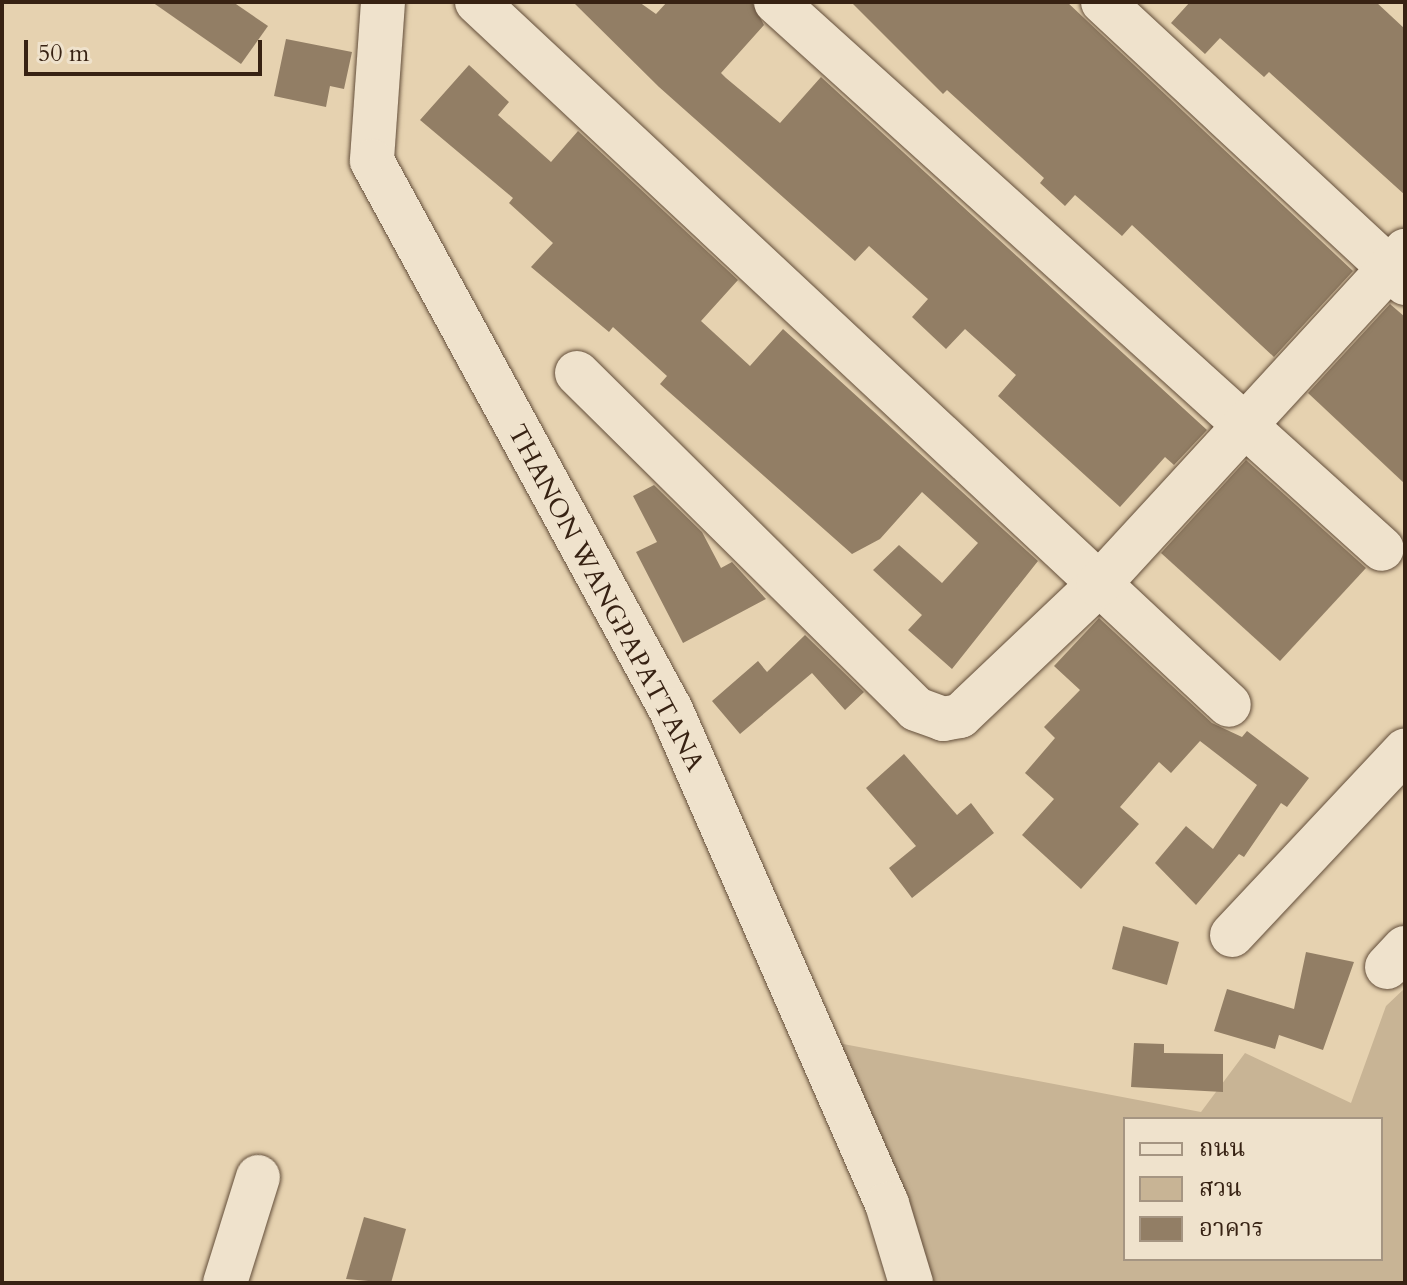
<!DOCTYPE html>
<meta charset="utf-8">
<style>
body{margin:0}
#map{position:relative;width:1407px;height:1285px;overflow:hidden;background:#e6d2b0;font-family:Cardo,"Noto Serif Thai",serif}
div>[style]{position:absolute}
.green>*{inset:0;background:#c8b495}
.building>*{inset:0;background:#927e65}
.roads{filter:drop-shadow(0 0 2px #634e3a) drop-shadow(0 0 2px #634e3a)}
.minor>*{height:44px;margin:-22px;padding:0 22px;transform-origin:22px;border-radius:22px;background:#efe2cc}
span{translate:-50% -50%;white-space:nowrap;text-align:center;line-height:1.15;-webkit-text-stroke:6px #efe2cc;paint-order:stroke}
.street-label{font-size:26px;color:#372213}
.frame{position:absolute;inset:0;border:4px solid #372213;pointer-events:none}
.legend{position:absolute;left:1123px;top:1117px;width:260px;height:144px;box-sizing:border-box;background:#efe2cc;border:2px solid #a59582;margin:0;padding:10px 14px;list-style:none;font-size:24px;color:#372213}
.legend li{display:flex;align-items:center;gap:16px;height:40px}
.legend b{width:40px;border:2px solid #a59582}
.scale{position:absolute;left:24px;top:40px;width:238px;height:36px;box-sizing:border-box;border:4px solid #372213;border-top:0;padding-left:10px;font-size:24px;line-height:28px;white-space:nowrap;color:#372213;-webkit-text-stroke:6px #efe2cc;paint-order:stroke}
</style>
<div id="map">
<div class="green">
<i style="clip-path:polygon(evenodd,1405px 988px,1405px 1283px,913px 1283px,838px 1043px,1201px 1112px,1245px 1053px,1351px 1103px,1386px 1006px,1405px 988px,1125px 1119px,1381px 1119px,1381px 1259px,1125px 1259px,1125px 1119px)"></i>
</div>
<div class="building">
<i style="clip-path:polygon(152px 2px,233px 2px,268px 26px,241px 64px)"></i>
<i style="clip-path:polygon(573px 2px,639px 2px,656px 14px,667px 2px,752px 2px,764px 25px,721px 73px,726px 78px,780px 123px,821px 77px,1207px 430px,1174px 465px,1165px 457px,1120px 507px,998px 396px,1016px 375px,965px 329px,946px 349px,912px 317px,928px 299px,869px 246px,855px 261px,659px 87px)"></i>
<i style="clip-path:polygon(851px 2px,1067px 2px,1353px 271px,1274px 357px,1132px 225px,1122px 236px,1075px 195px,1065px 206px,1040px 183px,1044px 178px,947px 90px,943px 94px)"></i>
<i style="clip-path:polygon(1190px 2px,1376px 2px,1405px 29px,1405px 195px,1269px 72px,1264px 77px,1220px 38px,1205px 54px,1171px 23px)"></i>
<i style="clip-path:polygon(286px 39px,352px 52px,344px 89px,330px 86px,326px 107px,274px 96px)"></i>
<i style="clip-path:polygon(469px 65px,509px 102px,498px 115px,551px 162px,578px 131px,738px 280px,701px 321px,750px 366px,783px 329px,1038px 561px,952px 669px,908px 630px,922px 615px,873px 570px,899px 545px,942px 583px,978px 543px,922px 492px,880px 539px,852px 554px,660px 384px,667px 376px,613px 327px,609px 332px,531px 267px,553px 243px,509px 203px,513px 198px,420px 120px)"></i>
<i style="clip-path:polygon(1390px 304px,1405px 317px,1405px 484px,1308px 393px)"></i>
<i style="clip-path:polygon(1246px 460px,1366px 568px,1280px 661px,1161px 553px)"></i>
<i style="clip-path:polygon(654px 485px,702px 532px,721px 568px,732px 562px,766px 599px,683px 643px,636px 552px,657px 542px,633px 496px)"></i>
<i style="clip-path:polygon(1099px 618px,1212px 723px,1242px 737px,1247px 731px,1309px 778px,1287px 807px,1281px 803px,1244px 857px,1239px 854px,1196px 905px,1155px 863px,1186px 826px,1213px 849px,1257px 785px,1200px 741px,1171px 773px,1159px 762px,1120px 807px,1139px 824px,1081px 889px,1022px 835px,1054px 799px,1025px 773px,1055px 738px,1044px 727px,1080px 690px,1054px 666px)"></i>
<i style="clip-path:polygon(805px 635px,864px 692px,845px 710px,812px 673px,740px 734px,712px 701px,758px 661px,767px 672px)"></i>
<i style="clip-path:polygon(904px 754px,957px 815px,971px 803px,994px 833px,912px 898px,889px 868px,916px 846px,866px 788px)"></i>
<i style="clip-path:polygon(1123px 926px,1179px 942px,1167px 985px,1112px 969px)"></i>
<i style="clip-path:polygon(1306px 952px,1354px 962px,1323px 1050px,1279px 1035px,1275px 1049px,1214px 1031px,1227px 989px,1294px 1009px)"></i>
<i style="clip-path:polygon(1134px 1043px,1164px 1044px,1164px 1053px,1223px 1054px,1223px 1092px,1131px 1087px)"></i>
<i style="clip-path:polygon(364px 1217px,406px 1229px,391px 1283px,346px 1279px)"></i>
</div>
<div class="roads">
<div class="minor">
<i style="left:383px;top:2px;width:159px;rotate:94deg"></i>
<i style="left:372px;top:161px;width:625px;rotate:61.43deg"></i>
<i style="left:671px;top:710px;width:539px;rotate:66.38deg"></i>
<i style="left:887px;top:1204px;width:83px;rotate:73.1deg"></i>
<i style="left:477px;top:2px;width:1029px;rotate:43.07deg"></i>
<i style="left:776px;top:2px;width:816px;rotate:42.07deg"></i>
<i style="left:1103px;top:2px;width:413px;rotate:42.9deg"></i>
<i style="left:577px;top:373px;width:477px;rotate:44.7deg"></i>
<i style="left:916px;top:709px;width:29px;rotate:20deg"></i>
<i style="left:943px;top:719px;width:17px;rotate:-10deg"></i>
<i style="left:960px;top:716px;width:190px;rotate:-43.5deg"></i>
<i style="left:1098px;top:585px;width:454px;rotate:-47.4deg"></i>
<i style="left:1232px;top:935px;width:253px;rotate:-46.8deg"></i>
<i style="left:1387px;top:967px;width:26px;rotate:-47deg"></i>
<i style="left:225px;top:1283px;width:111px;rotate:-72.7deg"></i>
</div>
</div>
<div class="street-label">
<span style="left:606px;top:598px;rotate:62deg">THANON WANGPAPATTANA</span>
</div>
<div class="frame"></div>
<ul class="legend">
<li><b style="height:10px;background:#efe2cc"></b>ถนน</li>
<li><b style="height:22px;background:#c8b495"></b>สวน</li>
<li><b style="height:22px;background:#927e65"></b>อาคาร</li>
</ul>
<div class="scale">50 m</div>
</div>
